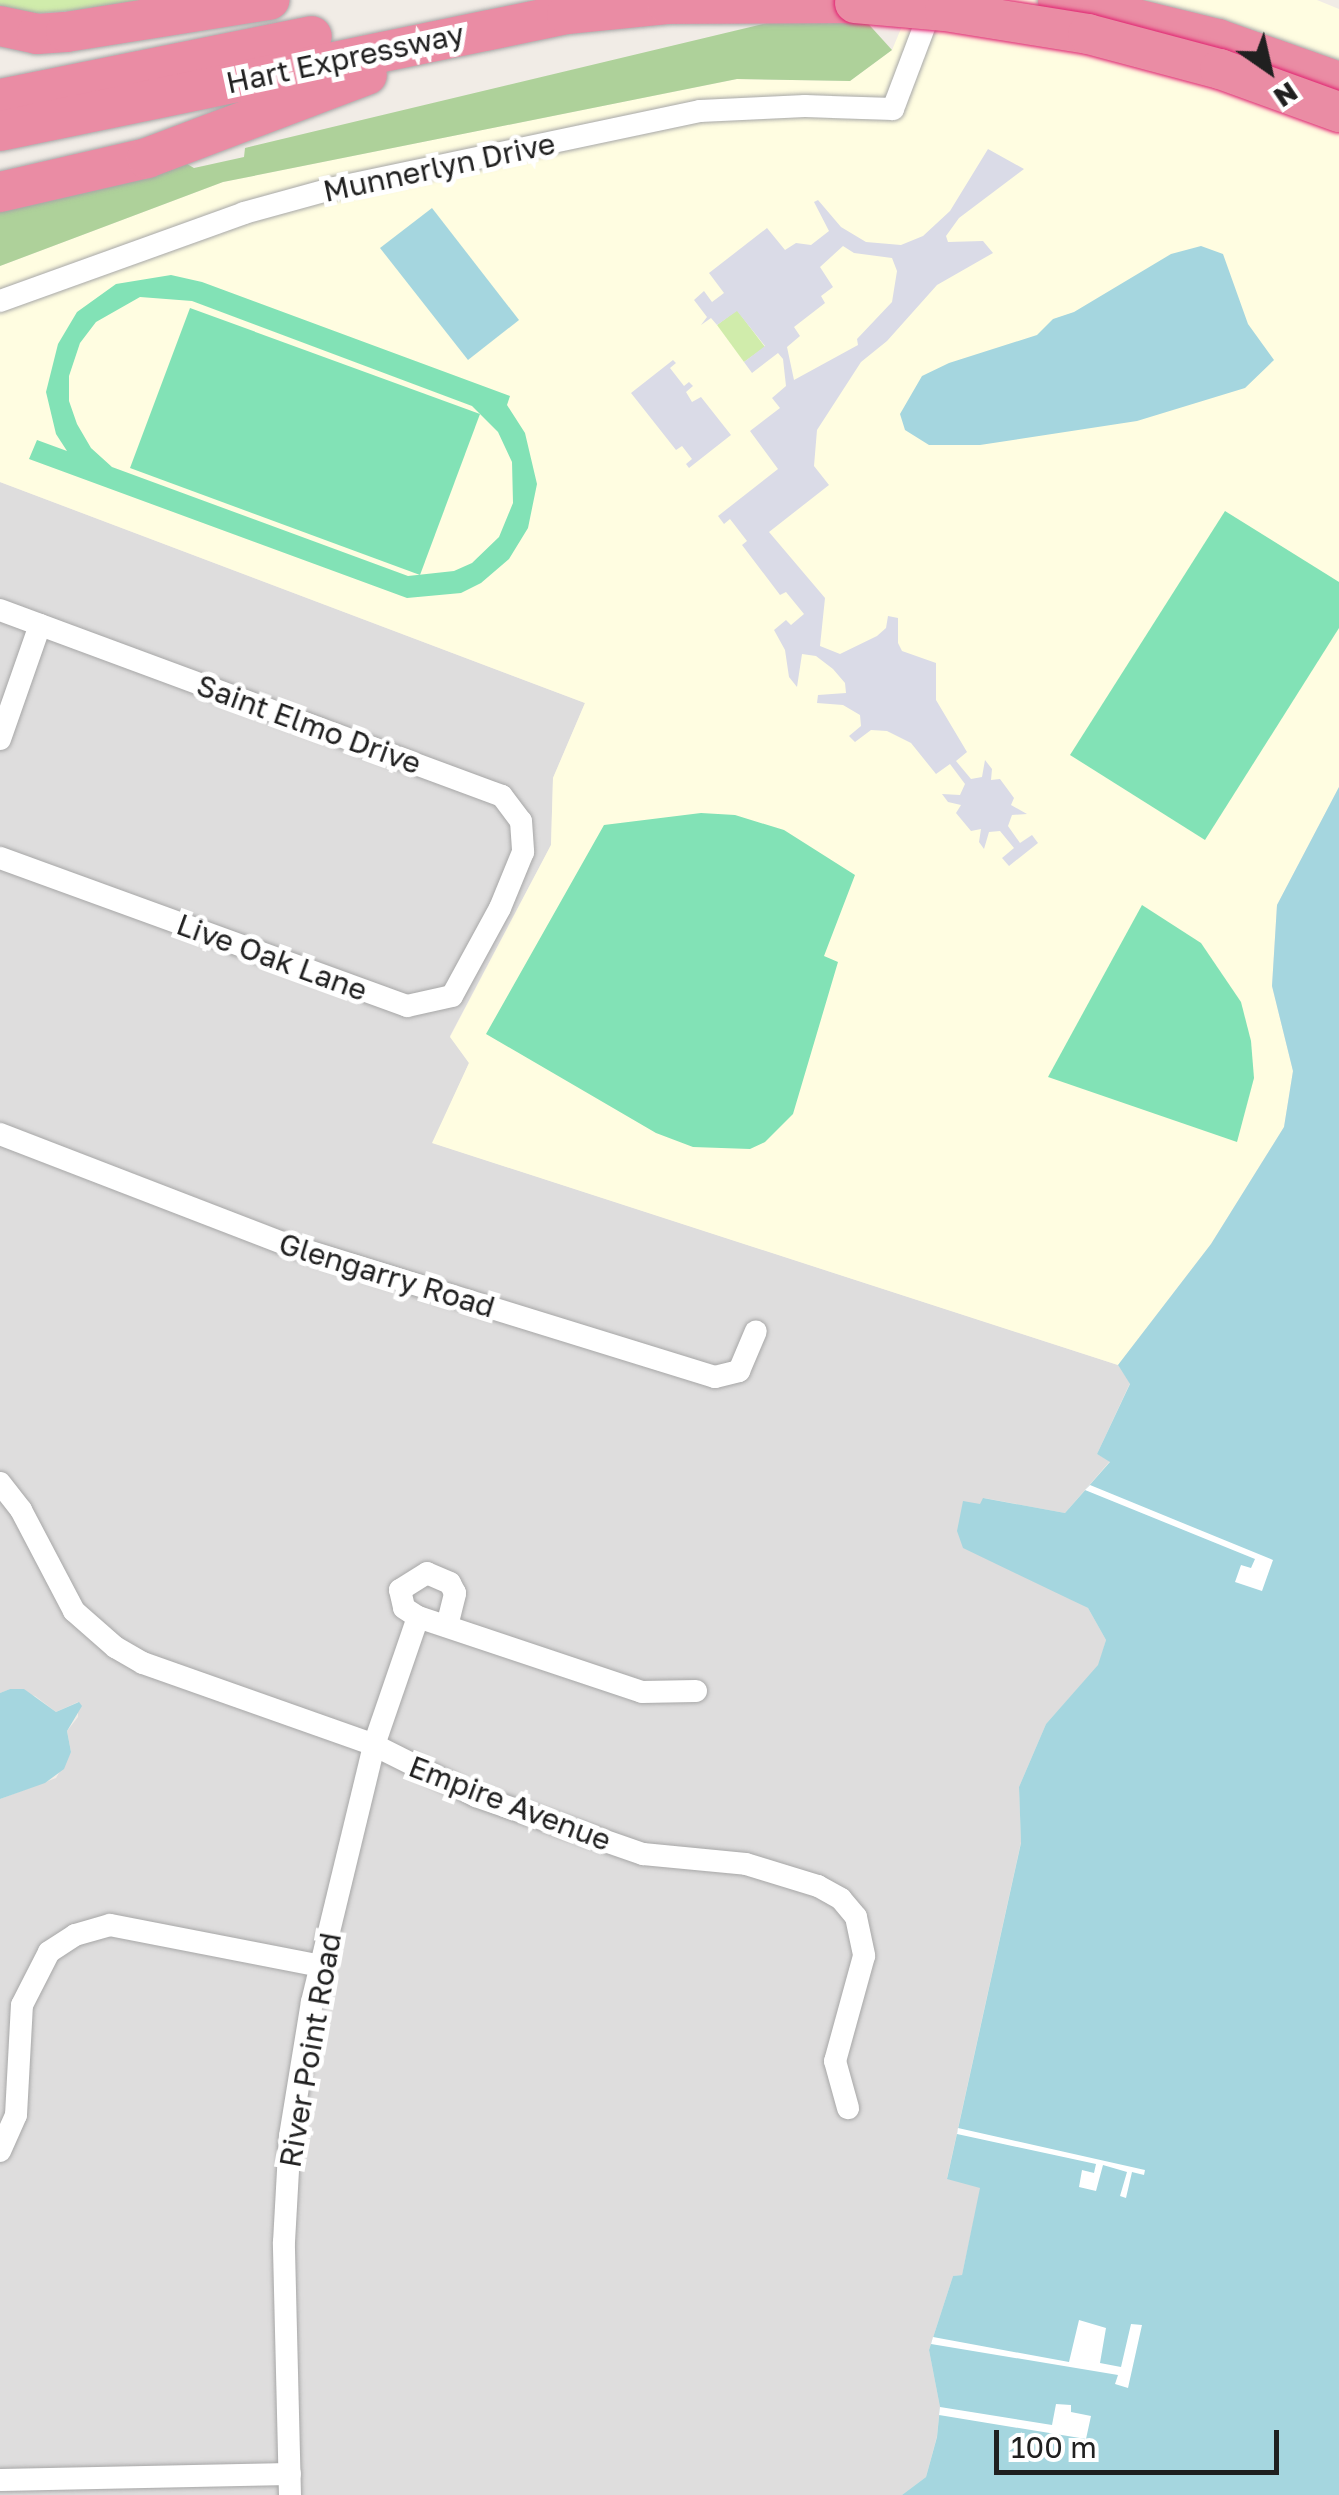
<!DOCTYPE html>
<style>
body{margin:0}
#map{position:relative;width:1339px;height:2495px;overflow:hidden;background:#f1ece6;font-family:"Golos Text",sans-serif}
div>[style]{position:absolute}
.residential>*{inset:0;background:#dedddd}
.education>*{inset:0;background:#fffde1}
.grass>*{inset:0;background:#d0ecab}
.forest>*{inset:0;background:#aed19a}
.pitch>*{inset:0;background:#82e2b6}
.plaza>*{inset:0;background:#dadbe7}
.water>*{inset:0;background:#a5d6df}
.pier>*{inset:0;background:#fff}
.roads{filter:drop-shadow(0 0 2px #a7a7a7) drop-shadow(0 0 2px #a7a7a7)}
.street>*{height:22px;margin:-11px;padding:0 11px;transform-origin:11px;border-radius:11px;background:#fff}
.highway>*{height:40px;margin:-20px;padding:0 20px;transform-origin:20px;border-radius:20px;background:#ea8ca4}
.bridges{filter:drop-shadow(0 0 2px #e02271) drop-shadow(0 0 2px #e02271)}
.highway-bridge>*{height:40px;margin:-20px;padding:0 20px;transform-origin:20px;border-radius:20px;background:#ea8ca4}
span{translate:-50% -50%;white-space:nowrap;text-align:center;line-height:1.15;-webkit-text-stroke:10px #fff;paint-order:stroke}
.street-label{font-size:30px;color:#202020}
.north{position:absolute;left:1219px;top:20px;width:100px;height:100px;-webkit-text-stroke:8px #fff;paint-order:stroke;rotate:146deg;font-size:28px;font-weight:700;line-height:40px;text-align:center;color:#202020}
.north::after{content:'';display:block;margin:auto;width:35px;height:45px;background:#202020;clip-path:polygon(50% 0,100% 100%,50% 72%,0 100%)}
.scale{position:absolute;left:994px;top:2430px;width:285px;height:45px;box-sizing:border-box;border:5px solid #202020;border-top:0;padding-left:12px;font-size:30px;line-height:35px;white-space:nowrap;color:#202020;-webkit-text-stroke:8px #fff;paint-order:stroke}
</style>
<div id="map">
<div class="residential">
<i style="clip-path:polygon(0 482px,585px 703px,553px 778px,551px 845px,450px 1036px,469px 1063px,433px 1143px,1118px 1365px,1130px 1383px,1097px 1454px,1110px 1461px,1065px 1513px,984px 1498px,1047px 1587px,1088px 1608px,1106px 1640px,1099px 1665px,1046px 1724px,1019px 1787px,1021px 1842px,947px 2178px,981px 2187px,962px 2275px,953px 2276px,929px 2350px,940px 2407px,937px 2436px,926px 2477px,902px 2495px,0 2495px,0 1799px,56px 1778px,71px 1752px,67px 1731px,78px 1717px,78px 1702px,56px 1712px,35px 1696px,10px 1689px,0 1693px)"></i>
</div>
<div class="education">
<i style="clip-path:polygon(913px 0,1317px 0,1339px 9px,1339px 787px,1277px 905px,1272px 986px,1293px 1071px,1284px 1127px,1211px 1244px,1118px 1365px,432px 1143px,469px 1063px,450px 1037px,551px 845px,553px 778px,585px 703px,0 482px,0 266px,223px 182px,737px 79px,850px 81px,892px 50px)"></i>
</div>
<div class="grass">
<i style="clip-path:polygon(0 0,220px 0,0 16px)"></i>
<i style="clip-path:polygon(737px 310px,765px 347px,744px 362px,717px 325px)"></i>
</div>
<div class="forest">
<i style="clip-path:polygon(788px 18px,863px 18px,892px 50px,850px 81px,737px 79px,223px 182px,0 266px,0 201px,182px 161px,194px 168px,244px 157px,245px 148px)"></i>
</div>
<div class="pitch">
<i style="clip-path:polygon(evenodd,171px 275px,202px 282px,510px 396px,507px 405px,525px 433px,537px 484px,528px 528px,509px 559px,481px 583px,461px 593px,407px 598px,29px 459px,37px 440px,67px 451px,56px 434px,46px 392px,58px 344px,77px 312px,116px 284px,171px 275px,140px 297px,192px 301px,472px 406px,498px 432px,512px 462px,513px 503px,499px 537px,472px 563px,454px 571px,408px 576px,112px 467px,91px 448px,77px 424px,69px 401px,69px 376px,80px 343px,96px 322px,140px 297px)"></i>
<i style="clip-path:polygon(190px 308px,480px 414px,420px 575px,130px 468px)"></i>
<i style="clip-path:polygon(1225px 511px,1339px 582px,1339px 628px,1205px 840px,1070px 755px)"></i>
<i style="clip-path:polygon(701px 813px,735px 815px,784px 830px,855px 875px,824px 956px,838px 962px,793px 1114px,765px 1142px,750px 1149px,693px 1147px,656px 1133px,486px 1034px,604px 825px)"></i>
<i style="clip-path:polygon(1142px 905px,1201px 943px,1241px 1002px,1251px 1041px,1254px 1078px,1237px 1142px,1048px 1077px)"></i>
</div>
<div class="plaza">
<i style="clip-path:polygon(evenodd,988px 149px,1024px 169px,959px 218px,946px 236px,948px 242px,983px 241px,993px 253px,937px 285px,887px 341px,861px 362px,817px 430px,814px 466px,829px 485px,769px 532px,825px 598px,820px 646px,840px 654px,877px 636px,886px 628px,888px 616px,898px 618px,898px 643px,902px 651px,936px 663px,936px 700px,967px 752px,956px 761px,971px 779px,982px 777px,985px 760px,992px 769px,991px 780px,1000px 779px,1014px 798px,1011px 805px,1027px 814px,1012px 815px,1008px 826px,1020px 843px,1032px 835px,1038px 843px,1009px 866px,1002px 858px,1014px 848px,1000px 831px,989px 832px,984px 849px,979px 842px,981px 829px,971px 831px,956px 813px,961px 805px,948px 802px,942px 794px,960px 795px,965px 784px,950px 764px,936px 774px,911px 743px,887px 731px,871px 730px,855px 742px,849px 736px,861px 726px,860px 715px,843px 705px,817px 703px,818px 695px,846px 693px,845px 683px,833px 669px,816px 656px,802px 654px,797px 687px,789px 677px,785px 650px,774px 630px,786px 620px,791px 625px,804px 614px,786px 592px,780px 595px,742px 545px,747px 541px,730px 519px,724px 524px,718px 516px,778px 469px,750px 431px,780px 408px,772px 398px,786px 386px,783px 359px,778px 353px,752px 373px,744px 362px,765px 346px,737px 311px,717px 325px,711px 318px,701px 325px,707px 317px,694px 300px,704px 291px,712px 302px,724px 293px,709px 273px,767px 228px,785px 250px,796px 243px,811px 245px,829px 231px,814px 202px,818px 200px,841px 227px,866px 242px,901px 245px,923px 236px,950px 211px,988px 149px,843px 246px,854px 253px,892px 258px,897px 271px,892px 302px,857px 339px,858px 345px,794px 380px,787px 347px,800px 336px,794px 327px,825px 303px,821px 296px,833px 287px,820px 267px,843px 246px)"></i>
<i style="clip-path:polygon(673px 360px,676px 363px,670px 368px,684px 386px,689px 382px,693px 386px,686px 392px,692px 402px,701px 397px,731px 435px,689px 468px,686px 464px,692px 459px,682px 446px,676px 450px,631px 393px)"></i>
</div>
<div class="water">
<i style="clip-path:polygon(432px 208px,519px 320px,468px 360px,380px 248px)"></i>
<i style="clip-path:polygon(1201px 246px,1223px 254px,1248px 324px,1274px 360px,1245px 388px,1137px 421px,980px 445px,929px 445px,905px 430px,900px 414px,922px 376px,949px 363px,1037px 335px,1053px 319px,1074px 312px,1171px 254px)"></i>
<i style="clip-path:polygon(1339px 787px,1339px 2495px,902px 2495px,926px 2477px,937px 2437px,940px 2407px,929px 2350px,953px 2276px,962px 2275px,980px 2188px,947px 2179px,1021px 1843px,1019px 1787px,1046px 1724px,1098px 1665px,1106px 1640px,1088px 1608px,963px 1548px,957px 1531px,963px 1501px,980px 1504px,983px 1498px,1065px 1513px,1110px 1462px,1097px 1454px,1130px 1384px,1118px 1365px,1211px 1244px,1284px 1127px,1293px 1071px,1272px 986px,1277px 905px)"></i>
<i style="clip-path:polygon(10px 1689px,24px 1689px,56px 1712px,79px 1702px,82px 1706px,67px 1731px,71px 1752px,64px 1769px,45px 1783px,0 1799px,0 1693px)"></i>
</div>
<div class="pier">
<i style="clip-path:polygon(1090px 1485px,1273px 1560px,1262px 1591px,1235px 1582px,1241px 1565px,1251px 1568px,1255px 1559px,1085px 1490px)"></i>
<i style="clip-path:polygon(958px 2128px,1145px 2170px,1144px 2175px,1132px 2172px,1126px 2198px,1120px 2196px,1127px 2172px,1103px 2165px,1096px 2191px,1079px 2187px,1082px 2170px,1094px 2173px,1096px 2164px,957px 2134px)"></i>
<i style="clip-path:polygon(1079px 2320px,1106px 2328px,1100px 2363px,1121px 2367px,1131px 2324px,1142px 2325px,1128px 2388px,1115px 2384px,1118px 2375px,931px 2344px,933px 2337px,1069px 2362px)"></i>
<i style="clip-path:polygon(1056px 2404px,1071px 2405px,1071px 2412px,1091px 2416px,1086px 2439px,939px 2415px,940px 2407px,1052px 2425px)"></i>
</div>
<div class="roads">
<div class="street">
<i style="left:0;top:301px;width:259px;rotate:-19.8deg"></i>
<i style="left:244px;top:213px;width:94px;rotate:-15.4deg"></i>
<i style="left:335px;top:188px;width:373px;rotate:-11.9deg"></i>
<i style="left:700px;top:111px;width:105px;rotate:-2.7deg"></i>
<i style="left:805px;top:106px;width:88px;rotate:2deg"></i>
<i style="left:893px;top:109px;width:116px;rotate:-69.2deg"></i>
<i style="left:0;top:610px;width:535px;rotate:20.33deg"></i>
<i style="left:502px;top:796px;width:31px;rotate:53deg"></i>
<i style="left:521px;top:821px;width:31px;rotate:86deg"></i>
<i style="left:523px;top:852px;width:61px;rotate:112.3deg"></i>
<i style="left:500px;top:908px;width:100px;rotate:118.6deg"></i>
<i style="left:452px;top:996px;width:46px;rotate:167.5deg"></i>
<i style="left:407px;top:1006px;width:433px;rotate:-160deg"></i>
<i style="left:0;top:739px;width:121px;rotate:-70.7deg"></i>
<i style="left:0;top:1134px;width:305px;rotate:21.1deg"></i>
<i style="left:285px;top:1244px;width:450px;rotate:17.2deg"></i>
<i style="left:715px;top:1377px;width:25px;rotate:-14deg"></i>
<i style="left:739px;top:1371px;width:43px;rotate:-67deg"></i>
<i style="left:0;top:1483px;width:34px;rotate:52deg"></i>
<i style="left:21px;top:1510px;width:114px;rotate:62.3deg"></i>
<i style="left:74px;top:1611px;width:55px;rotate:41.3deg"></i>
<i style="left:115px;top:1647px;width:32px;rotate:30deg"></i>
<i style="left:143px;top:1663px;width:245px;rotate:19.5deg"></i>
<i style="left:374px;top:1745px;width:114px;rotate:26.6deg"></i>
<i style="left:476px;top:1796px;width:177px;rotate:19.2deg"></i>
<i style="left:643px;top:1854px;width:103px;rotate:5.5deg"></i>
<i style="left:746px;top:1864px;width:75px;rotate:17deg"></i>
<i style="left:818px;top:1886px;width:26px;rotate:29deg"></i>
<i style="left:841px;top:1899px;width:23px;rotate:50deg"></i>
<i style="left:856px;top:1917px;width:40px;rotate:78deg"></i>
<i style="left:864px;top:1956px;width:109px;rotate:105.4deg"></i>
<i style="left:835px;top:2061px;width:49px;rotate:74.5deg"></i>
<i style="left:447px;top:1626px;width:34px;rotate:-76deg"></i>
<i style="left:455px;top:1593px;width:11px;rotate:-117deg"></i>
<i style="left:450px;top:1583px;width:25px;rotate:-157deg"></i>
<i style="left:427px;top:1573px;width:32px;rotate:148deg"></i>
<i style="left:400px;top:1590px;width:18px;rotate:77deg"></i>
<i style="left:404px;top:1608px;width:17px;rotate:33deg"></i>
<i style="left:418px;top:1617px;width:236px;rotate:18.5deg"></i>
<i style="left:642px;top:1692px;width:54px;rotate:-1.1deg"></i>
<i style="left:0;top:2151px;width:39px;rotate:-66deg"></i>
<i style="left:16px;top:2115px;width:110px;rotate:-86.9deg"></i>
<i style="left:22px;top:2005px;width:59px;rotate:-63deg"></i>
<i style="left:49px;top:1952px;width:31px;rotate:-33deg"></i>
<i style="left:75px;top:1935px;width:36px;rotate:-16deg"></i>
<i style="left:110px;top:1925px;width:215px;rotate:11deg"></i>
<i style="left:0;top:2480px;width:290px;rotate:-1.2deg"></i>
<i style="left:290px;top:2495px;width:253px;rotate:-91.4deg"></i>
<i style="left:284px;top:2242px;width:106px;rotate:-86.8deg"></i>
<i style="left:290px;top:2136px;width:136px;rotate:-80.7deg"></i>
<i style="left:312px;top:2002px;width:264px;rotate:-76.4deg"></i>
<i style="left:374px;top:1745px;width:135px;rotate:-71deg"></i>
</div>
<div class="highway">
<i style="left:1058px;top:0;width:165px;rotate:13.7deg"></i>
<i style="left:1218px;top:39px;width:128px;rotate:19.6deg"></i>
<i style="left:0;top:26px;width:38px;rotate:12deg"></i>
<i style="left:37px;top:34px;width:29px;rotate:-4deg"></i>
<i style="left:66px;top:32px;width:206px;rotate:-9deg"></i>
<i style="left:0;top:99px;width:318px;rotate:-11.4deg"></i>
<i style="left:0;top:131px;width:579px;rotate:-11.66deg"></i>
<i style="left:567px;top:14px;width:100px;rotate:-5.7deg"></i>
<i style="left:667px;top:4px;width:188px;rotate:-0.3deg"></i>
<i style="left:0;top:192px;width:151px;rotate:-13deg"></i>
<i style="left:147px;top:158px;width:235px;rotate:-20.7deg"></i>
</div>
</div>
<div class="bridges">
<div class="highway-bridge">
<i style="left:855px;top:3px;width:90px;rotate:5.1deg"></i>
<i style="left:945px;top:11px;width:145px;rotate:9.1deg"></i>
<i style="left:1088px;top:34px;width:137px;rotate:14.9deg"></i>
<i style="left:1220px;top:69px;width:127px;rotate:19.9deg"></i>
</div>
</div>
<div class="street-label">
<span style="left:345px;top:58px;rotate:-12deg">Hart Expressway</span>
<span style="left:439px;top:167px;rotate:-12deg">Munnerlyn Drive</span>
<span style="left:309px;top:724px;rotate:20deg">Saint Elmo Drive</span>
<span style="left:272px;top:957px;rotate:20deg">Live Oak Lane</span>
<span style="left:387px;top:1275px;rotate:17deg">Glengarry Road</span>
<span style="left:510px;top:1803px;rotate:21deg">Empire Avenue</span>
<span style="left:310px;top:2050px;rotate:-80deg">River Point Road</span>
</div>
<div class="north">N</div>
<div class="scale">100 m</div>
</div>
